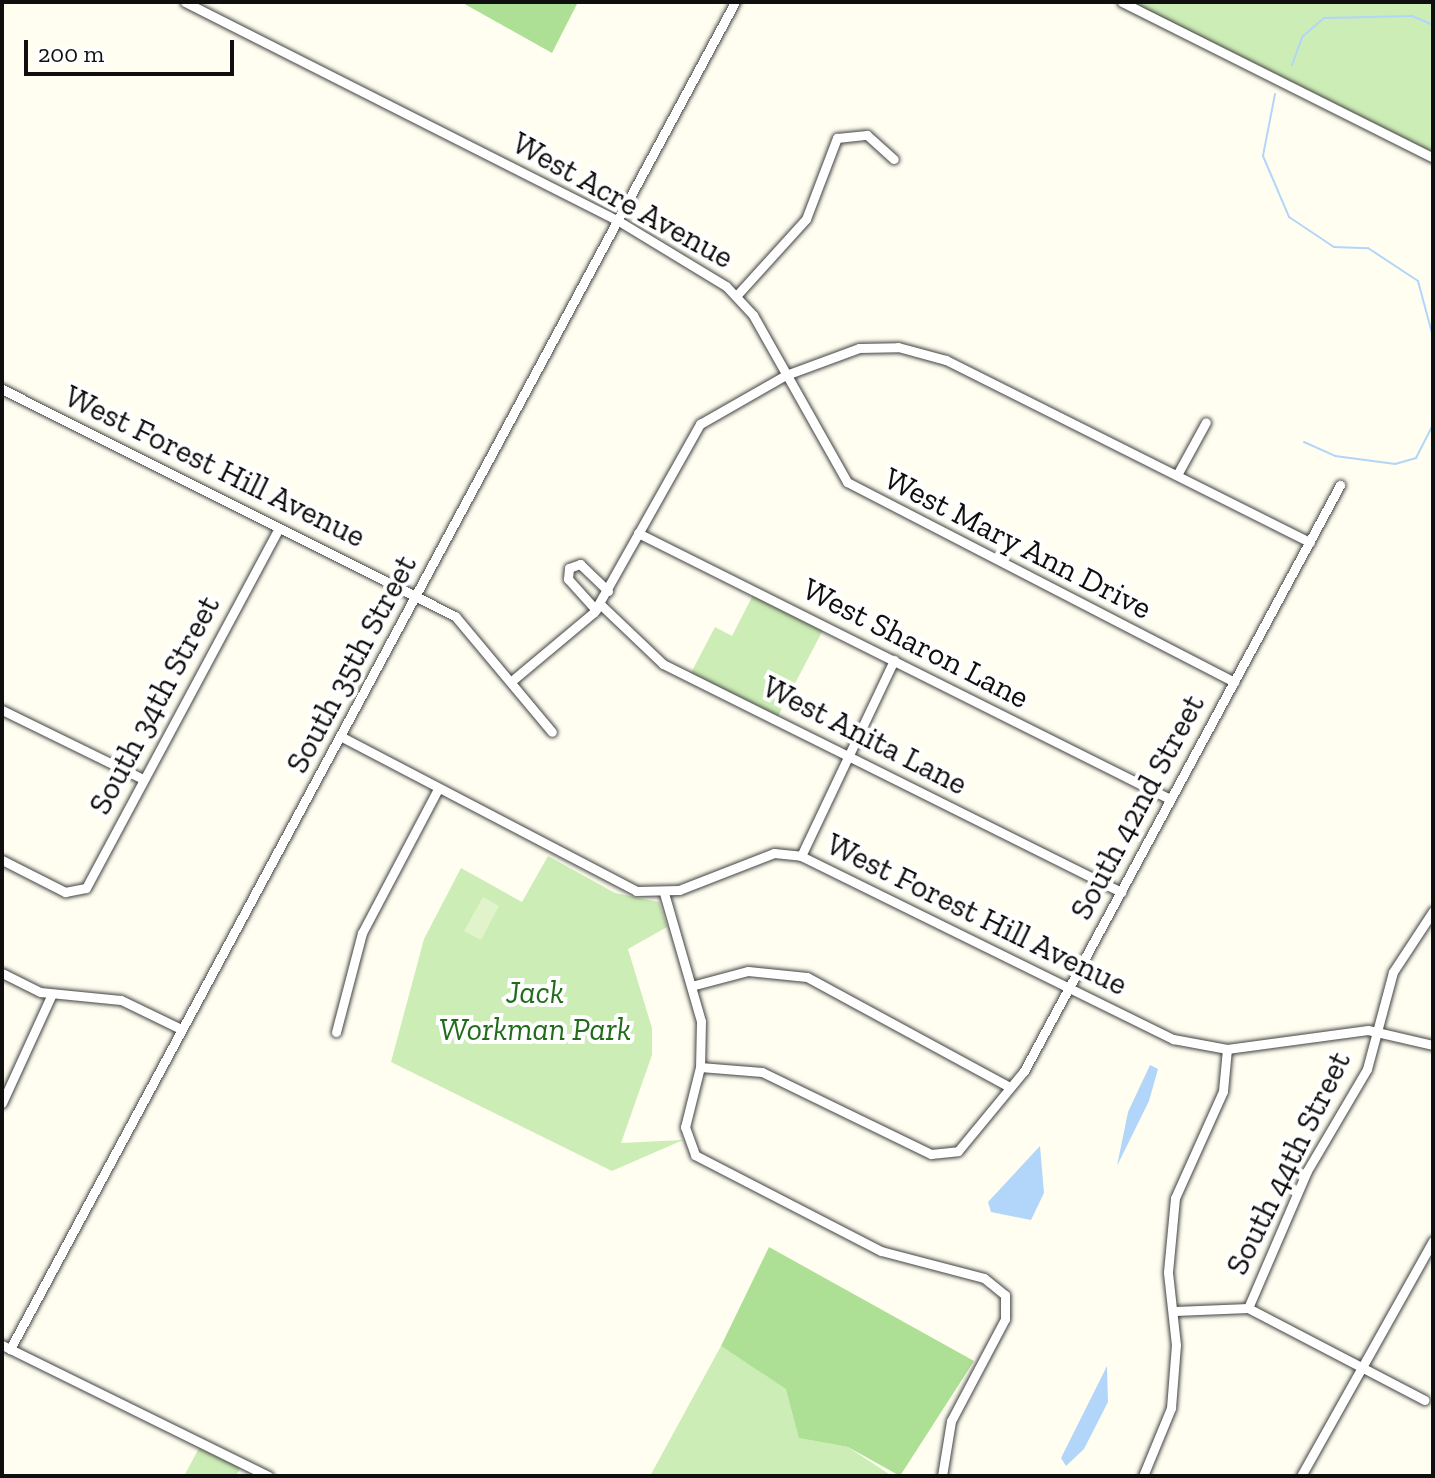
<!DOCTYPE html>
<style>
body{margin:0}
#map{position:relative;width:1435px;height:1478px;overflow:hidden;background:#fffef1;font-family:"Zilla Slab",serif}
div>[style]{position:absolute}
.green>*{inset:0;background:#cdedb7}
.forest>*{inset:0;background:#addf95}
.pitch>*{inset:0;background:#e0f3ca}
.water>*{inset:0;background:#b2d6fa}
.stream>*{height:2px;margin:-1px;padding:0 1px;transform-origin:1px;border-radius:1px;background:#b2d6fa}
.roads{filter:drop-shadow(0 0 2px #424242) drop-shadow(0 0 2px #424242)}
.minor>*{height:9px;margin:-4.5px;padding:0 4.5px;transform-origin:4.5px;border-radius:4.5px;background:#fff}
span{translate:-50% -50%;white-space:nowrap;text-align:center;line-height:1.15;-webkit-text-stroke:8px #fff;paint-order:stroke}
.street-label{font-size:32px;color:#0f0f0f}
.park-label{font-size:32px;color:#216c1a;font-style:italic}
.frame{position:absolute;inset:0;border:4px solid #0f0f0f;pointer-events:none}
.scale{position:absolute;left:24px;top:40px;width:210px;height:36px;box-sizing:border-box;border:4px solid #0f0f0f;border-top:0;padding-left:10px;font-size:24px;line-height:28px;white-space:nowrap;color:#0f0f0f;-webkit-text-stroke:6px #fff;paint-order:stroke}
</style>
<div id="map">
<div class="green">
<i style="clip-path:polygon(1128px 2px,1433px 2px,1433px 153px)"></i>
<i style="clip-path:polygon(753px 595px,823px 630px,778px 716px,691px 673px,715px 627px,732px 636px)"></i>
<i style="clip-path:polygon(548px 856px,615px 893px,659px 902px,667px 927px,628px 949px,652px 1028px,652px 1055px,621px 1143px,683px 1140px,612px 1171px,391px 1062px,424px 939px,461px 868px,522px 902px)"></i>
<i style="clip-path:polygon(721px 1346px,787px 1389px,800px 1438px,848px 1447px,892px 1476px,650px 1476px)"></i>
<i style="clip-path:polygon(199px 1448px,240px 1468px,236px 1476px,184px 1476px)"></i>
</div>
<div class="forest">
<i style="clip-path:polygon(461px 2px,578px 2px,552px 53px)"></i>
<i style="clip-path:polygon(769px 1247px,974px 1361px,900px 1476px,848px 1447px,799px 1438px,786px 1389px,721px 1346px)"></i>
</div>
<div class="pitch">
<i style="clip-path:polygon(483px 897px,499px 906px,481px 940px,464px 931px)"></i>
</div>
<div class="water">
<i style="clip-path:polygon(1150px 1065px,1158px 1069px,1149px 1101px,1117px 1166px,1128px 1112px)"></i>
<i style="clip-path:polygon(1040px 1146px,1044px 1193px,1031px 1220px,991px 1212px,988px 1202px)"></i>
<i style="clip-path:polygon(1107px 1366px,1108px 1402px,1084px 1449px,1066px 1466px,1061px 1458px)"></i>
</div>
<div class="stream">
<i style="left:1292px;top:65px;width:30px;rotate:-70deg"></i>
<i style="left:1302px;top:37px;width:29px;rotate:-41deg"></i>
<i style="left:1324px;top:18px;width:88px;rotate:-1.3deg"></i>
<i style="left:1412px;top:16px;width:23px;rotate:23deg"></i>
<i style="left:1275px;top:94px;width:63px;rotate:101deg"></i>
<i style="left:1263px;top:156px;width:66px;rotate:66.9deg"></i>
<i style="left:1289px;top:217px;width:54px;rotate:33.7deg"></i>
<i style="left:1334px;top:247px;width:34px;rotate:2deg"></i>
<i style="left:1368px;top:248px;width:60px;rotate:33.4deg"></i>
<i style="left:1418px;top:281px;width:58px;rotate:75deg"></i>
<i style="left:1304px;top:442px;width:34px;rotate:24deg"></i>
<i style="left:1335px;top:456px;width:61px;rotate:7.6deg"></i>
<i style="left:1395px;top:464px;width:22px;rotate:-16deg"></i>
<i style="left:1416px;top:458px;width:37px;rotate:-63deg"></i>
</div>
<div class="roads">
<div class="minor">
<i style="left:185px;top:2px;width:484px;rotate:26.8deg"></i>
<i style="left:617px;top:220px;width:127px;rotate:31.2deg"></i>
<i style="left:726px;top:286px;width:40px;rotate:47deg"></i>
<i style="left:753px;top:315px;width:192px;rotate:60.6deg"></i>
<i style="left:847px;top:482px;width:436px;rotate:27.3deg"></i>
<i style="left:1122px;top:2px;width:348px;rotate:26.6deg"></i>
<i style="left:737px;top:295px;width:103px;rotate:-47.8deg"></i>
<i style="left:806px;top:219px;width:87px;rotate:-69.1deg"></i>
<i style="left:837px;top:138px;width:30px;rotate:-6deg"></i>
<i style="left:867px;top:135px;width:36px;rotate:42deg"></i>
<i style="left:2px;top:389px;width:507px;rotate:26.62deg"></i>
<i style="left:455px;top:616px;width:151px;rotate:50.1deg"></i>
<i style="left:1177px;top:475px;width:60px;rotate:-61.3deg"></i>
<i style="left:638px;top:533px;width:595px;rotate:26.57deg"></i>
<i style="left:600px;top:604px;width:87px;rotate:43.6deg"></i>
<i style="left:663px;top:664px;width:512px;rotate:26.46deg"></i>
<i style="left:596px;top:610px;width:42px;rotate:-132.1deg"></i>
<i style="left:568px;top:579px;width:11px;rotate:-85deg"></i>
<i style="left:569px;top:568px;width:12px;rotate:-20deg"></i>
<i style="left:580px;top:564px;width:39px;rotate:44deg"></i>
<i style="left:514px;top:679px;width:104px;rotate:-39.9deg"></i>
<i style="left:594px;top:612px;width:216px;rotate:-60.6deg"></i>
<i style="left:700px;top:424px;width:99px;rotate:-29.7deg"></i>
<i style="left:786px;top:375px;width:78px;rotate:-20.3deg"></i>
<i style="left:859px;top:348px;width:39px;rotate:-1deg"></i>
<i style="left:898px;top:347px;width:50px;rotate:15.2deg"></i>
<i style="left:946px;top:360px;width:407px;rotate:26.6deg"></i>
<i style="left:2px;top:710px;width:157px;rotate:26.1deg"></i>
<i style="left:342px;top:737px;width:332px;rotate:27.6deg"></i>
<i style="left:636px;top:891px;width:43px;rotate:-1.3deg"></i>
<i style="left:679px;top:890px;width:102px;rotate:-21.3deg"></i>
<i style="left:774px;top:853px;width:27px;rotate:6deg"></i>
<i style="left:801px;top:856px;width:415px;rotate:26.2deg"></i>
<i style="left:1173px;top:1039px;width:55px;rotate:10.5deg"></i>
<i style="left:1227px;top:1049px;width:142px;rotate:-7.7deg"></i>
<i style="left:1368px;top:1030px;width:67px;rotate:13deg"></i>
<i style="left:801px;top:856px;width:217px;rotate:-64.6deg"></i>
<i style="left:2px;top:860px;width:71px;rotate:26.9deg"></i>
<i style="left:65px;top:892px;width:21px;rotate:-11deg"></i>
<i style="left:86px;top:888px;width:408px;rotate:-61.8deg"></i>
<i style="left:664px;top:893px;width:133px;rotate:73.9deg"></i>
<i style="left:701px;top:1021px;width:46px;rotate:91.2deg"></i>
<i style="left:700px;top:1067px;width:62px;rotate:104deg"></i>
<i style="left:685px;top:1127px;width:30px;rotate:70deg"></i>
<i style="left:695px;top:1155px;width:209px;rotate:27.3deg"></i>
<i style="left:881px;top:1251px;width:106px;rotate:14.7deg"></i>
<i style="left:984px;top:1278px;width:27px;rotate:39deg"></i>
<i style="left:1005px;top:1295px;width:24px;rotate:90deg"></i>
<i style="left:1005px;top:1319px;width:115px;rotate:117.9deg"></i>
<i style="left:951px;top:1421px;width:56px;rotate:99.3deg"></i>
<i style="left:2px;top:973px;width:42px;rotate:26.6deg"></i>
<i style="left:40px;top:992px;width:81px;rotate:5.6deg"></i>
<i style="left:121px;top:1000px;width:67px;rotate:25.8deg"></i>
<i style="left:695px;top:985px;width:55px;rotate:-14.8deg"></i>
<i style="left:748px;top:971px;width:59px;rotate:5.8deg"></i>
<i style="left:807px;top:977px;width:231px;rotate:28.5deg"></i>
<i style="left:336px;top:1032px;width:102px;rotate:-75.3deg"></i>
<i style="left:362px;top:933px;width:163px;rotate:-62.2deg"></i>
<i style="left:700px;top:1067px;width:62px;rotate:4.6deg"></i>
<i style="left:762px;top:1072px;width:188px;rotate:25.9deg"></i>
<i style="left:931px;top:1154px;width:27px;rotate:-6deg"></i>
<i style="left:958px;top:1151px;width:104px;rotate:-50.5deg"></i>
<i style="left:1024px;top:1071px;width:666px;rotate:-61.66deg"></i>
<i style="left:2px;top:1103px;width:120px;rotate:-65.4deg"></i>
<i style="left:1248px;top:1308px;width:149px;rotate:-66.7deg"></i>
<i style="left:1307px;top:1171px;width:118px;rotate:-59.5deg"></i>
<i style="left:1367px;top:1069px;width:100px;rotate:-75deg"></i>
<i style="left:1393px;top:972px;width:73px;rotate:-56.7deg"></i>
<i style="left:1175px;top:1311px;width:73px;rotate:-2.4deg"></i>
<i style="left:1248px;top:1308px;width:199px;rotate:27.5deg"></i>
<i style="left:2px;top:1345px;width:297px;rotate:26.2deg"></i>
<i style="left:10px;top:1349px;width:1530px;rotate:-61.71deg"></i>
<i style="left:1143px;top:1476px;width:74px;rotate:-67.6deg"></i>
<i style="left:1171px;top:1408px;width:63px;rotate:-85.5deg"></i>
<i style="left:1176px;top:1345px;width:73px;rotate:-96.3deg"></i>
<i style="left:1168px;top:1272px;width:74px;rotate:-84.6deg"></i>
<i style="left:1175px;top:1198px;width:117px;rotate:-65.8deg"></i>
<i style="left:1223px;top:1091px;width:42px;rotate:-84.6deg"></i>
<i style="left:1301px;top:1476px;width:270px;rotate:-60.7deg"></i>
</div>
</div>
<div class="street-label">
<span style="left:623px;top:200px;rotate:29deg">West Acre Avenue</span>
<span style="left:215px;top:466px;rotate:26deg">West Forest Hill Avenue</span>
<span style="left:1018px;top:543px;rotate:27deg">West Mary Ann Drive</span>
<span style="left:916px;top:643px;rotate:27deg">West Sharon Lane</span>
<span style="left:351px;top:664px;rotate:-62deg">South 35th Street</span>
<span style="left:154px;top:705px;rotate:-62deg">South 34th Street</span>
<span style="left:865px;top:735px;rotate:27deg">West Anita Lane</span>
<span style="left:1137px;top:807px;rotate:-62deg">South 42nd Street</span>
<span style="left:977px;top:914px;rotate:26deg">West Forest Hill Avenue</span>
<span style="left:1288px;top:1163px;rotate:-64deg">South 44th Street</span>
</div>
<div class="park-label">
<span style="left:535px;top:1011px">Jack<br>Workman Park</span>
</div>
<div class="frame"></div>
<div class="scale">200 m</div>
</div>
